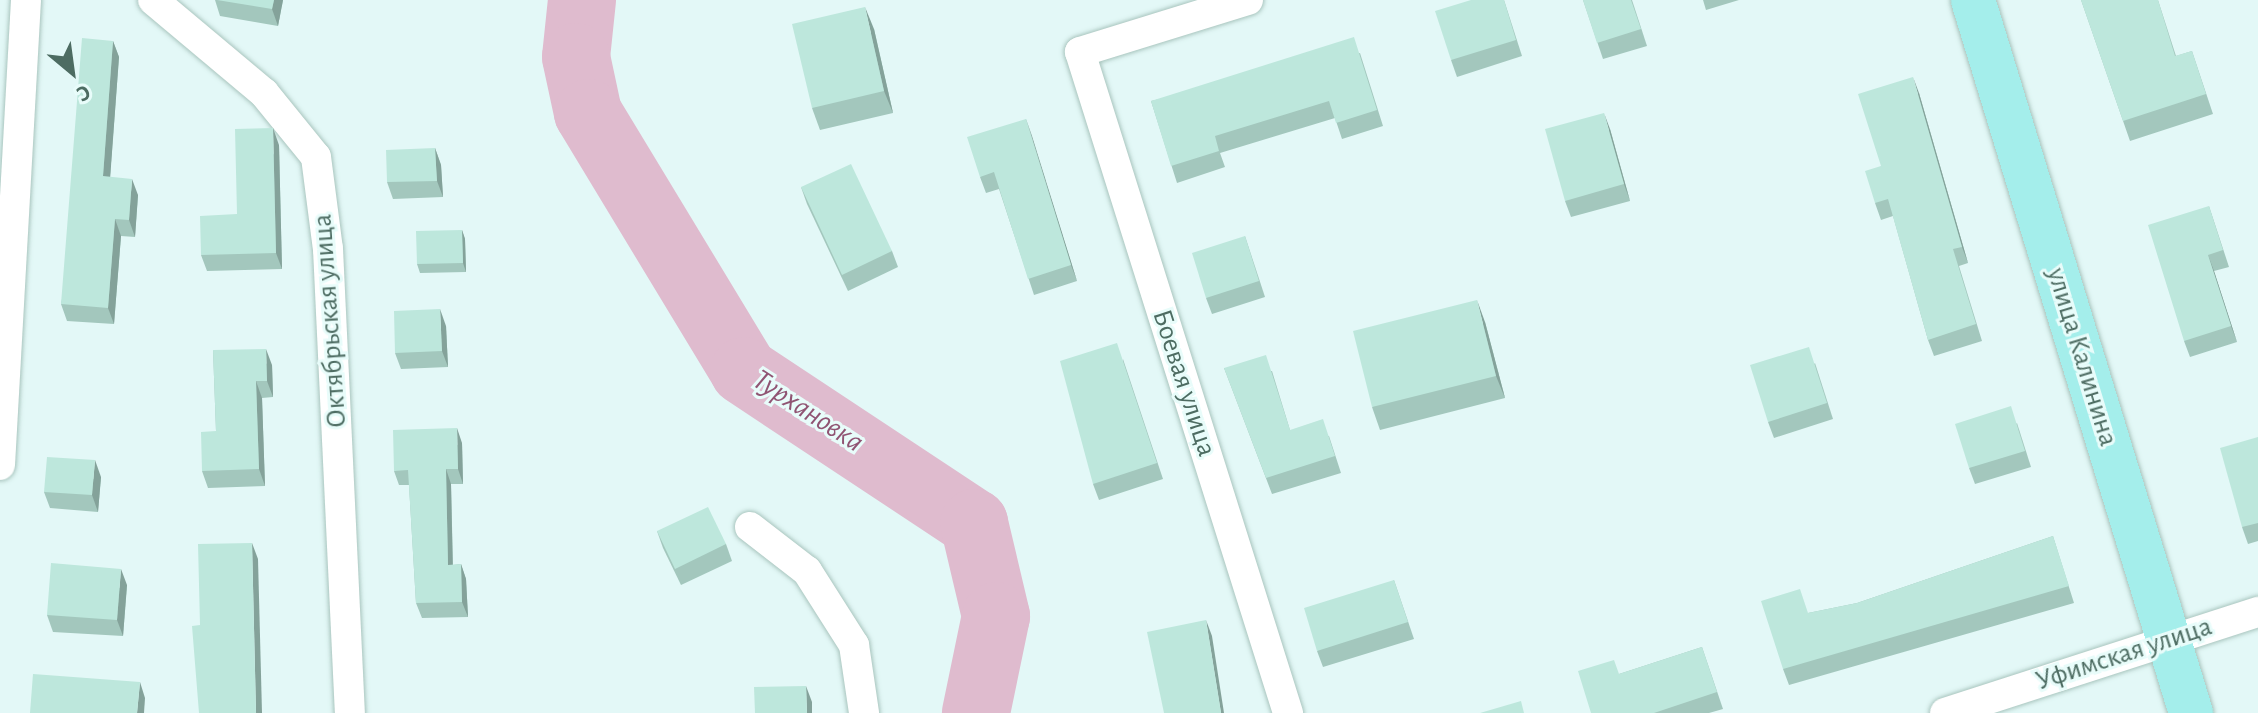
<!DOCTYPE html>
<meta charset="utf-8">
<style>
body{margin:0}
#map{position:relative;width:2258px;height:713px;overflow:hidden;background:#e3f8f7;font-family:"Alegreya Sans",sans-serif}
div>[style]{position:absolute}
.river>*{height:68px;margin:-34px;padding:0 34px;transform-origin:34px;border-radius:34px;background:#dfbbce}
.roads{filter:drop-shadow(0 0 2px #a9c5be) drop-shadow(0 0 2px #a9c5be)}
.minor>*{height:30px;margin:-15px;padding:0 15px;transform-origin:15px;border-radius:15px;background:#fff}
.primary>*{height:44px;margin:-22px;padding:0 22px;transform-origin:22px;border-radius:22px;background:#a4eeeb}
.wall>*{inset:0;background:#a3c7bd}
.shaded-wall>*{inset:0;background:#84a29a}
.building>*{inset:0;background:#bde7dc}
span{translate:-50% -50%;white-space:nowrap;text-align:center;line-height:1.15;-webkit-text-stroke:6px #e8fcfa;paint-order:stroke}
.street-label{font-size:28px;color:#4d6c62}
.water-label{font-size:30px;color:#905473;font-style:italic}
.north{position:absolute;left:32px;top:32px;width:80px;height:80px;-webkit-text-stroke:6px #e8fcfa;paint-order:stroke;rotate:151deg;font-size:22px;font-weight:700;line-height:32px;text-align:center;color:#4d6c62}
.north::after{content:'';display:block;margin:auto;width:28px;height:36px;background:#4d6c62;clip-path:polygon(50% 0,100% 100%,50% 72%,0 100%)}
</style>
<div id="map">
<div class="river">
<i style="left:582px;top:0;width:57px;rotate:96deg"></i>
<i style="left:576px;top:57px;width:57px;rotate:77.9deg"></i>
<i style="left:588px;top:113px;width:301px;rotate:58.8deg"></i>
<i style="left:744px;top:371px;width:276px;rotate:33.5deg"></i>
<i style="left:974px;top:523px;width:96px;rotate:76.7deg"></i>
<i style="left:996px;top:616px;width:99px;rotate:101.7deg"></i>
</div>
<div class="roads">
<div class="minor">
<i style="left:153px;top:0;width:145px;rotate:40deg"></i>
<i style="left:264px;top:93px;width:82px;rotate:50.9deg"></i>
<i style="left:316px;top:157px;width:93px;rotate:82.6deg"></i>
<i style="left:328px;top:249px;width:465px;rotate:87.3deg"></i>
<i style="left:1248px;top:0;width:176px;rotate:162.8deg"></i>
<i style="left:1080px;top:52px;width:693px;rotate:72.53deg"></i>
<i style="left:0;top:465px;width:466px;rotate:-86.8deg"></i>
<i style="left:750px;top:527px;width:72px;rotate:37.7deg"></i>
<i style="left:807px;top:571px;width:88px;rotate:57.6deg"></i>
<i style="left:854px;top:645px;width:69px;rotate:81.6deg"></i>
<i style="left:1945px;top:713px;width:329px;rotate:-17.9deg"></i>
</div>
<div class="primary">
<i style="left:1973px;top:0;width:746px;rotate:73deg"></i>
</div>
</div>
<div class="wall">
<i style="clip-path:polygon(215px 0,283px 0,278px 26px,220px 16px)"></i>
<i style="clip-path:polygon(1504px 0,1522px 56px,1457px 77px,1451px 60px)"></i>
<i style="clip-path:polygon(1583px 0,1632px 0,1647px 46px,1603px 59px)"></i>
<i style="clip-path:polygon(1703px 0,1739px 0,1706px 10px)"></i>
<i style="clip-path:polygon(2081px 0,2158px 0,2176px 56px,2192px 51px,2213px 114px,2130px 141px)"></i>
<i style="clip-path:polygon(874px 29px,893px 113px,820px 130px,812px 108px)"></i>
<i style="clip-path:polygon(113px 41px,119px 57px,110px 177px,138px 195px,135px 237px,121px 236px,114px 324px,67px 321px,61px 304px)"></i>
<i style="clip-path:polygon(1360px 53px,1383px 126px,1342px 139px,1335px 118px,1220px 153px,1225px 167px,1177px 183px,1151px 101px)"></i>
<i style="clip-path:polygon(1919px 93px,1968px 263px,1959px 266px,1982px 341px,1934px 356px,1928px 340px,1893px 216px,1881px 220px,1875px 203px,1881px 166px)"></i>
<i style="clip-path:polygon(1026px 119px,1077px 281px,1034px 295px,999px 189px,986px 193px,980px 177px)"></i>
<i style="clip-path:polygon(1610px 129px,1630px 201px,1571px 217px,1565px 201px)"></i>
<i style="clip-path:polygon(279px 145px,282px 269px,207px 271px,201px 255px,237px 214px)"></i>
<i style="clip-path:polygon(435px 148px,441px 165px,443px 197px,393px 199px,387px 182px)"></i>
<i style="clip-path:polygon(801px 187px,892px 251px,898px 267px,848px 291px,807px 204px)"></i>
<i style="clip-path:polygon(2209px 206px,2229px 267px,2214px 271px,2237px 342px,2190px 357px,2184px 341px)"></i>
<i style="clip-path:polygon(462px 230px,465px 239px,466px 272px,420px 273px,417px 264px)"></i>
<i style="clip-path:polygon(1245px 236px,1265px 297px,1212px 314px,1206px 298px)"></i>
<i style="clip-path:polygon(1485px 322px,1505px 398px,1380px 430px,1372px 407px)"></i>
<i style="clip-path:polygon(446px 326px,448px 367px,401px 369px,395px 353px)"></i>
<i style="clip-path:polygon(213px 350px,272px 365px,273px 397px,262px 398px,265px 486px,208px 488px,202px 471px,216px 431px)"></i>
<i style="clip-path:polygon(1123px 359px,1163px 479px,1099px 500px,1093px 484px)"></i>
<i style="clip-path:polygon(1815px 363px,1833px 419px,1774px 438px,1768px 422px)"></i>
<i style="clip-path:polygon(1224px 368px,1272px 371px,1290px 430px,1329px 436px,1341px 473px,1272px 494px)"></i>
<i style="clip-path:polygon(2017px 423px,2031px 467px,1975px 484px,1969px 468px)"></i>
<i style="clip-path:polygon(2258px 437px,2258px 541px,2248px 544px,2242px 527px)"></i>
<i style="clip-path:polygon(462px 443px,463px 484px,451px 484px,453px 565px,461px 564px,466px 579px,468px 617px,422px 618px,416px 603px,409px 485px,399px 485px,394px 471px)"></i>
<i style="clip-path:polygon(101px 477px,98px 512px,50px 508px,44px 492px)"></i>
<i style="clip-path:polygon(657px 531px,726px 544px,732px 561px,681px 585px,663px 548px)"></i>
<i style="clip-path:polygon(2053px 536px,2074px 603px,1789px 685px,1783px 669px,1808px 613px,1857px 603px)"></i>
<i style="clip-path:polygon(1394px 580px,1414px 639px,1323px 667px,1317px 651px)"></i>
<i style="clip-path:polygon(127px 585px,123px 636px,53px 632px,47px 615px)"></i>
<i style="clip-path:polygon(1702px 647px,1723px 709px,1709px 713px,1591px 713px,1619px 674px)"></i>
</div>
<div class="shaded-wall">
<i style="clip-path:polygon(274px 0,283px 0,278px 26px,272px 9px)"></i>
<i style="clip-path:polygon(865px 7px,874px 29px,893px 113px,884px 91px)"></i>
<i style="clip-path:polygon(113px 41px,119px 57px,109px 193px,103px 176px)"></i>
<i style="clip-path:polygon(1913px 77px,1919px 93px,1968px 263px,1962px 247px)"></i>
<i style="clip-path:polygon(1604px 113px,1610px 129px,1630px 201px,1624px 184px)"></i>
<i style="clip-path:polygon(1026px 119px,1032px 136px,1077px 281px,1071px 265px)"></i>
<i style="clip-path:polygon(273px 128px,279px 145px,282px 269px,276px 253px)"></i>
<i style="clip-path:polygon(435px 148px,441px 165px,443px 197px,437px 181px)"></i>
<i style="clip-path:polygon(132px 179px,138px 195px,135px 237px,129px 220px)"></i>
<i style="clip-path:polygon(115px 219px,121px 236px,114px 324px,108px 308px)"></i>
<i style="clip-path:polygon(462px 230px,465px 239px,466px 272px,463px 263px)"></i>
<i style="clip-path:polygon(2208px 255px,2214px 271px,2237px 342px,2231px 326px)"></i>
<i style="clip-path:polygon(1477px 300px,1485px 322px,1505px 398px,1496px 376px)"></i>
<i style="clip-path:polygon(440px 309px,446px 326px,448px 367px,442px 351px)"></i>
<i style="clip-path:polygon(266px 349px,272px 365px,273px 397px,267px 381px)"></i>
<i style="clip-path:polygon(256px 381px,262px 398px,265px 486px,259px 469px)"></i>
<i style="clip-path:polygon(457px 428px,462px 443px,463px 484px,458px 469px)"></i>
<i style="clip-path:polygon(95px 460px,101px 477px,98px 512px,92px 495px)"></i>
<i style="clip-path:polygon(446px 469px,451px 484px,453px 579px,448px 565px)"></i>
<i style="clip-path:polygon(252px 543px,258px 559px,262px 713px,256px 713px)"></i>
<i style="clip-path:polygon(461px 564px,466px 579px,468px 617px,462px 602px)"></i>
<i style="clip-path:polygon(121px 569px,127px 585px,123px 636px,117px 620px)"></i>
<i style="clip-path:polygon(1206px 620px,1212px 636px,1224px 713px,1221px 713px)"></i>
<i style="clip-path:polygon(140px 682px,145px 698px,144px 713px,137px 713px)"></i>
<i style="clip-path:polygon(806px 686px,812px 702px,812px 713px,807px 713px)"></i>
</div>
<div class="building">
<i style="clip-path:polygon(217px 0,274px 0,272px 9px)"></i>
<i style="clip-path:polygon(1471px 0,1504px 0,1516px 40px,1451px 60px,1435px 11px)"></i>
<i style="clip-path:polygon(1583px 0,1631px 0,1641px 29px,1597px 43px)"></i>
<i style="clip-path:polygon(2081px 0,2158px 0,2175px 56px,2192px 51px,2206px 94px,2123px 121px)"></i>
<i style="clip-path:polygon(865px 7px,884px 91px,812px 108px,792px 24px)"></i>
<i style="clip-path:polygon(1354px 37px,1377px 110px,1336px 123px,1329px 101px,1215px 136px,1219px 151px,1171px 166px,1151px 101px)"></i>
<i style="clip-path:polygon(82px 38px,113px 41px,103px 176px,132px 179px,129px 220px,115px 219px,108px 308px,61px 304px)"></i>
<i style="clip-path:polygon(1913px 77px,1962px 247px,1953px 249px,1976px 324px,1928px 340px,1888px 199px,1875px 203px,1865px 171px,1881px 166px,1858px 94px)"></i>
<i style="clip-path:polygon(1604px 113px,1624px 184px,1565px 201px,1545px 129px)"></i>
<i style="clip-path:polygon(1026px 119px,1071px 265px,1028px 279px,994px 172px,980px 177px,967px 137px)"></i>
<i style="clip-path:polygon(273px 128px,276px 253px,201px 255px,200px 216px,237px 214px,235px 129px)"></i>
<i style="clip-path:polygon(435px 148px,437px 181px,387px 182px,386px 150px)"></i>
<i style="clip-path:polygon(851px 164px,892px 251px,842px 275px,801px 187px)"></i>
<i style="clip-path:polygon(2209px 206px,2223px 250px,2208px 255px,2231px 326px,2184px 341px,2148px 225px)"></i>
<i style="clip-path:polygon(462px 230px,463px 263px,417px 264px,416px 231px)"></i>
<i style="clip-path:polygon(1245px 236px,1259px 281px,1206px 298px,1192px 253px)"></i>
<i style="clip-path:polygon(1477px 300px,1496px 376px,1372px 407px,1353px 331px)"></i>
<i style="clip-path:polygon(440px 309px,442px 351px,395px 353px,394px 311px)"></i>
<i style="clip-path:polygon(1117px 343px,1157px 463px,1093px 484px,1060px 361px)"></i>
<i style="clip-path:polygon(1809px 347px,1827px 403px,1768px 422px,1750px 365px)"></i>
<i style="clip-path:polygon(266px 349px,267px 381px,256px 381px,259px 469px,202px 471px,201px 432px,216px 431px,213px 350px)"></i>
<i style="clip-path:polygon(1266px 355px,1290px 430px,1323px 419px,1335px 456px,1266px 478px,1224px 368px)"></i>
<i style="clip-path:polygon(2011px 406px,2025px 451px,1969px 468px,1955px 424px)"></i>
<i style="clip-path:polygon(457px 428px,458px 469px,446px 469px,448px 565px,461px 564px,462px 602px,416px 603px,408px 470px,394px 471px,393px 430px)"></i>
<i style="clip-path:polygon(2258px 437px,2258px 523px,2242px 527px,2220px 448px)"></i>
<i style="clip-path:polygon(47px 457px,95px 460px,92px 495px,44px 492px)"></i>
<i style="clip-path:polygon(708px 507px,726px 544px,675px 569px,657px 531px)"></i>
<i style="clip-path:polygon(2053px 536px,2069px 586px,1783px 669px,1761px 601px,1800px 589px,1808px 613px,1857px 603px)"></i>
<i style="clip-path:polygon(252px 543px,256px 713px,199px 713px,192px 626px,200px 625px,198px 544px)"></i>
<i style="clip-path:polygon(51px 563px,121px 569px,117px 620px,47px 615px)"></i>
<i style="clip-path:polygon(1394px 580px,1408px 622px,1317px 651px,1304px 608px)"></i>
<i style="clip-path:polygon(1206px 620px,1221px 713px,1164px 713px,1147px 632px)"></i>
<i style="clip-path:polygon(1702px 647px,1717px 692px,1654px 713px,1591px 713px,1578px 671px,1614px 660px,1619px 674px)"></i>
<i style="clip-path:polygon(33px 674px,140px 682px,137px 713px,30px 713px)"></i>
<i style="clip-path:polygon(806px 686px,807px 713px,755px 713px,754px 687px)"></i>
<i style="clip-path:polygon(1521px 701px,1524px 713px,1480px 713px)"></i>
</div>
<div class="street-label">
<span style="left:330px;top:321px;rotate:-94deg">Октябрьская улица</span>
<span style="left:2082px;top:357px;rotate:73deg">улица Калинина</span>
<span style="left:1184px;top:383px;rotate:72deg">Боевая улица</span>
<span style="left:2124px;top:654px;rotate:-18deg">Уфимская улица</span>
</div>
<div class="water-label">
<span style="left:808px;top:411px;rotate:33deg">Турхановка</span>
</div>
<div class="north">С</div>
</div>
